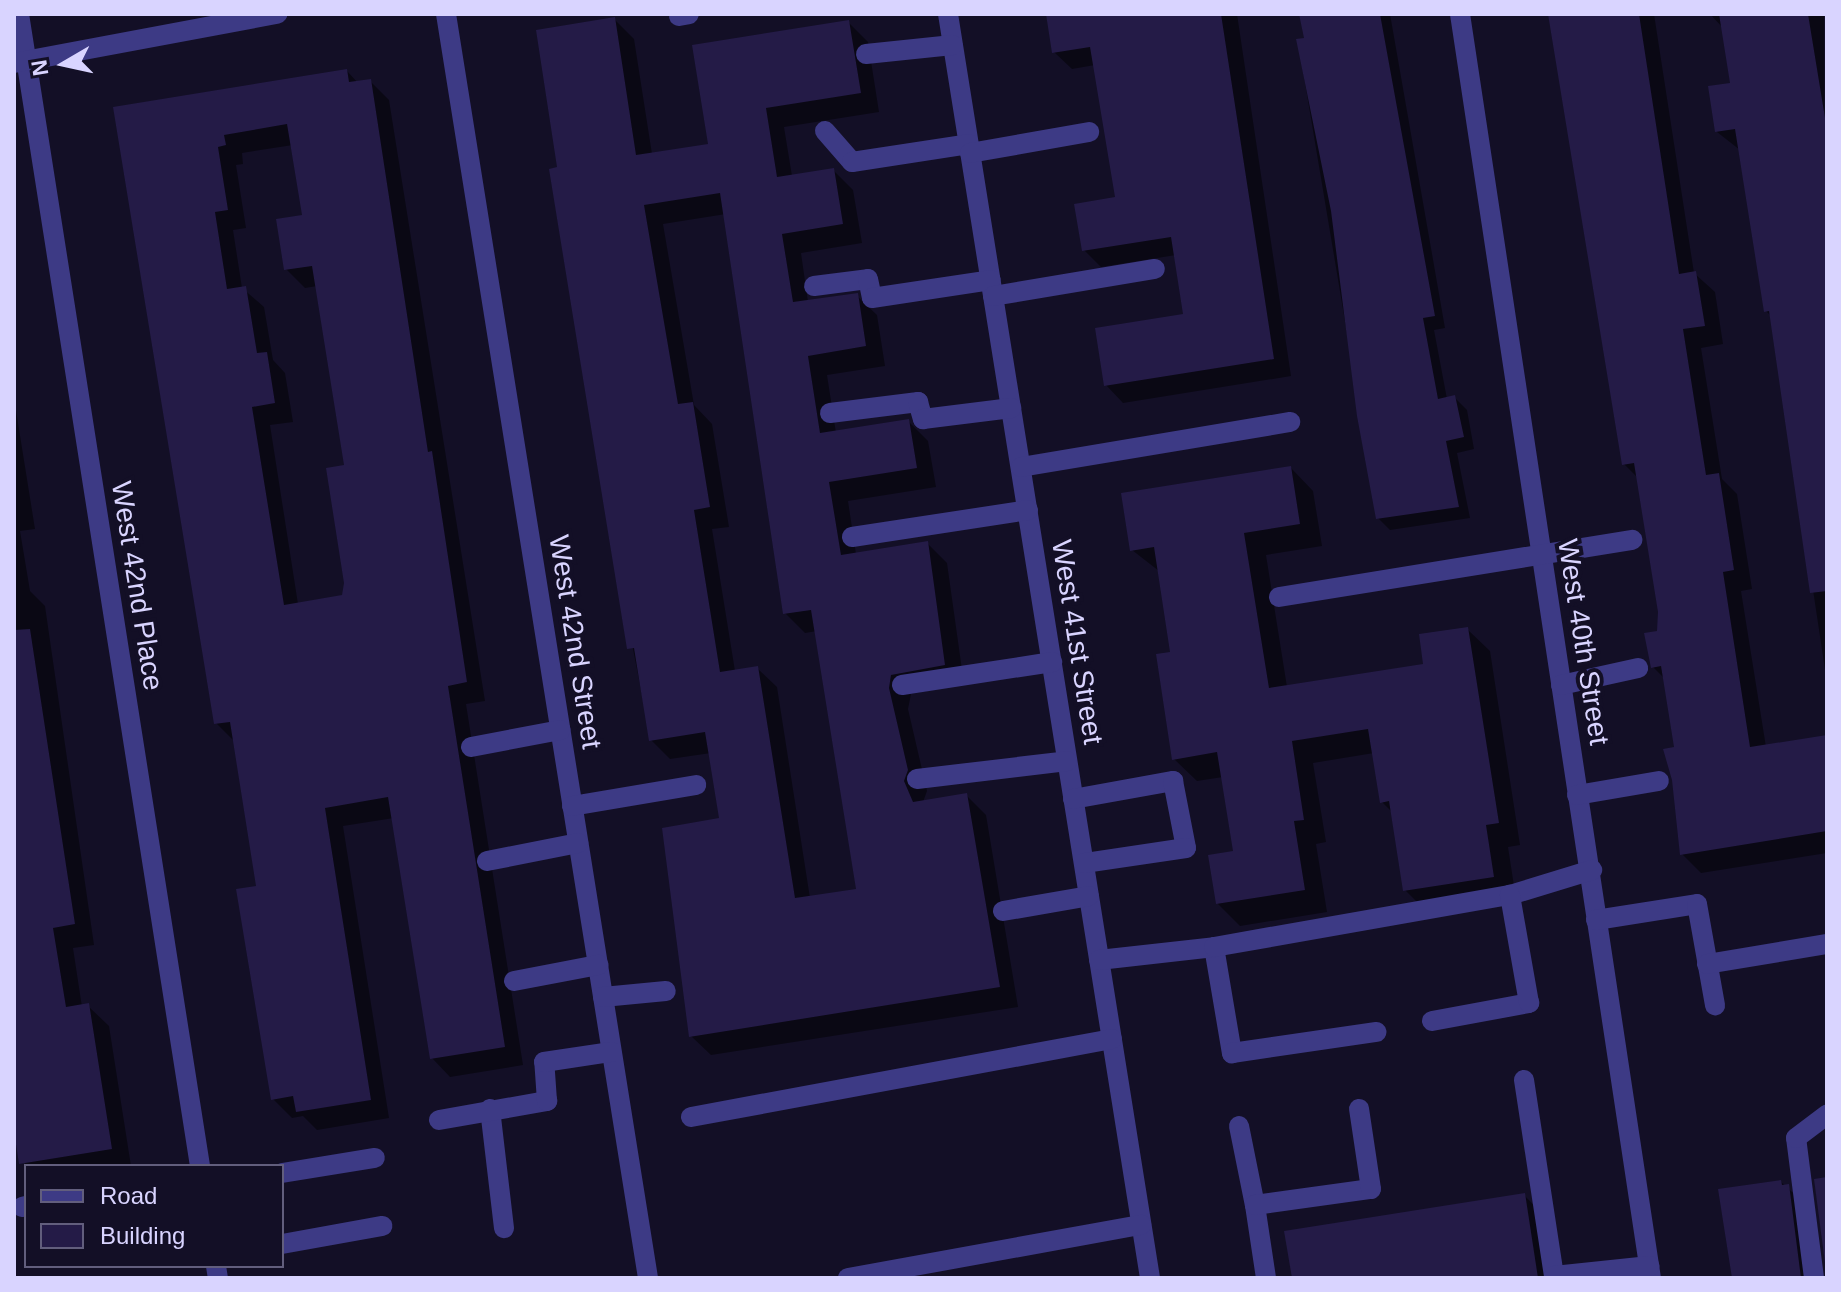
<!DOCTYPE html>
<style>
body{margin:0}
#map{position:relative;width:1841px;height:1292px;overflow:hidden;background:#130f26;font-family:Arial,sans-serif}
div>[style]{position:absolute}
.shadow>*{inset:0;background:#0007}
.building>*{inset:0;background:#241b47}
.minor>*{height:20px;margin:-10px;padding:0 10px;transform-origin:10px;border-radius:10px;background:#3d3a85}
span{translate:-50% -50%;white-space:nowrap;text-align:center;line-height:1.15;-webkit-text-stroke:8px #130f26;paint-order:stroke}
.street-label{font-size:28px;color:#d9d4ff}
.frame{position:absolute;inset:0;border:16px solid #d9d4ff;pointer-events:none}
.legend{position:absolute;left:24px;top:1164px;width:260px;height:104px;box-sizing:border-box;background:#130f26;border:2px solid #625e7d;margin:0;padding:10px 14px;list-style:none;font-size:24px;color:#d9d4ff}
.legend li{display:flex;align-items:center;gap:16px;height:40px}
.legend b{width:40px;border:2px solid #625e7d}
.north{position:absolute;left:24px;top:24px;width:80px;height:80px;-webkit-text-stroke:6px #130f26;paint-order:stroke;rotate:261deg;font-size:22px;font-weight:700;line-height:32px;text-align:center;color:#d9d4ff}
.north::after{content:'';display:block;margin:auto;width:28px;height:36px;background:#d9d4ff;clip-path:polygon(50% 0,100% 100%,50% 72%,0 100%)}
</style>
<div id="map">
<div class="shadow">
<i style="clip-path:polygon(1048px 14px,1237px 14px,1291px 376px,1123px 403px,1106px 385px,1185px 316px,1176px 255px,1101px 267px,1084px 250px,1118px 199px,1095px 65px,1072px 69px,1054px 52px)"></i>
<i style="clip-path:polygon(1302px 14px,1390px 14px,1445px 328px,1434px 330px,1447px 399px,1455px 398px,1467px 410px,1474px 449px,1457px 453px,1470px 518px,1390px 530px,1378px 518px,1298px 41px,1307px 39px)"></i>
<i style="clip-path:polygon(1551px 14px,1654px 14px,1694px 273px,1715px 292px,1723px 344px,1701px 348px,1722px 479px,1737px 494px,1752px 589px,1741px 591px,1766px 747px,1827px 737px,1827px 853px,1701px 873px,1682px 854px,1676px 749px,1665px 679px,1653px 667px,1660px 611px,1639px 479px,1624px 464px)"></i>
<i style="clip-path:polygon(1710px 14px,1824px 14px,1827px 683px,1772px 317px,1766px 311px,1740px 150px,1717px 132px,1732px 84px,1723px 28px)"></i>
<i style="clip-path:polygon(evenodd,614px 19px,634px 39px,652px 154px,710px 145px,848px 22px,868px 42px,879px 112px,784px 127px,792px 176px,833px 170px,853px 190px,862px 243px,801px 253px,808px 302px,857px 296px,877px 315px,885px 366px,827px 375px,836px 433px,908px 421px,928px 441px,936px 487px,848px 501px,856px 554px,927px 543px,947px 563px,964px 684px,911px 694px,908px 709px,927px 791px,923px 802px,966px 795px,986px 815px,1018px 1007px,711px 1055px,691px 1036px,722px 820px,711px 753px,670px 759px,651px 740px,608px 523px,560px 169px,614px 19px,726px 214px,785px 613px,805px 633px,817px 631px,858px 890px,810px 898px,777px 687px,757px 668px,735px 671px,712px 529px,729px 527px,712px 424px,694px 405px,663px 224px,726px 214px)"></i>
<i style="clip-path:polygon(evenodd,347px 71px,358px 83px,370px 81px,389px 100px,485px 701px,466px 704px,523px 1065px,450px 1077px,432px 1058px,394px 818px,343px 826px,389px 1118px,317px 1130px,303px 1116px,292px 1118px,273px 1099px,259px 887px,236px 743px,216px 723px,115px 109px,347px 71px,293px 145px,304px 217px,286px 269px,305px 288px,317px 286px,346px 467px,344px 597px,298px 604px,270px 425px,293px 422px,285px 373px,273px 360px,264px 307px,242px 288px,233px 230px,246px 228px,236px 165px,243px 164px,242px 153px,293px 145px)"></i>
<i style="clip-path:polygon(14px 398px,35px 529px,20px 531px,30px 591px,45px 606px,94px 945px,73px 948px,82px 1007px,88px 1006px,109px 1026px,131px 1166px,26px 1168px,14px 1118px)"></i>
<i style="clip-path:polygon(1291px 468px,1313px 491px,1322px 546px,1266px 555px,1287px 687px,1426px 665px,1467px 629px,1490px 651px,1520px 845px,1508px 847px,1516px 899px,1428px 913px,1405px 890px,1393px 813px,1382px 802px,1374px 753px,1313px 763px,1326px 842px,1316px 844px,1327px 912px,1240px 926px,1218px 904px,1235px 852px,1223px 777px,1197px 781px,1174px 759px,1172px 653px,1159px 571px,1132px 550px)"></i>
<i style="clip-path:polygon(1781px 1182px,1811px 1209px,1820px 1278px,1734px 1278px)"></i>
<i style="clip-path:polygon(1524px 1195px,1547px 1219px,1557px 1278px,1294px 1278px)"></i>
</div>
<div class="building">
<i style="clip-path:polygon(1046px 14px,1221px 14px,1274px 359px,1104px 386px,1095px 328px,1183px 314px,1171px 237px,1082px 251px,1074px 204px,1115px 197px,1090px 47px,1052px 53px)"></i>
<i style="clip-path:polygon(1299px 14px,1380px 14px,1435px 316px,1423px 318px,1438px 399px,1455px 395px,1464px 437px,1446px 441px,1459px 507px,1376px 519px,1357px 416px,1331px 211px,1296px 39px,1304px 38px)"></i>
<i style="clip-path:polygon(1548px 14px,1639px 14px,1679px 274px,1696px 271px,1705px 326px,1683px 329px,1706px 475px,1719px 473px,1734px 570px,1723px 572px,1750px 747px,1827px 735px,1827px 831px,1680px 855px,1672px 780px,1663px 749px,1674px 747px,1661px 666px,1651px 668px,1644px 633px,1657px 631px,1658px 612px,1634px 463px,1622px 465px)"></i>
<i style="clip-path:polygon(1719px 14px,1808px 14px,1827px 130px,1827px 591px,1810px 593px,1769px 311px,1764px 312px,1735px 129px,1715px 132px,1708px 86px,1730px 83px)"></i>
<i style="clip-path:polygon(evenodd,615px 17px,636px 155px,708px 144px,692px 45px,849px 20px,861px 93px,766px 108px,777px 177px,834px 168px,843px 224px,782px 234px,793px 302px,858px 293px,866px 346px,808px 356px,820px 433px,909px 419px,917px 468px,829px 482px,841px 555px,928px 541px,945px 665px,891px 675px,889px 688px,908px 770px,904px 781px,913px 802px,967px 793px,1000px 987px,689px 1037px,662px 828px,719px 818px,705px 732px,649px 741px,634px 648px,627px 649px,549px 169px,557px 167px,536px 30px,615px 17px,720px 193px,783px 614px,811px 610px,856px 889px,795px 898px,758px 666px,720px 672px,694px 510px,710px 507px,693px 402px,678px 404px,644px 205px,720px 193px)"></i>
<i style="clip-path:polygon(evenodd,347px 69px,349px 82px,371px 79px,428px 452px,432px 451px,467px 682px,448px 686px,505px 1047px,430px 1059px,388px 797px,325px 808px,371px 1100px,296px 1112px,293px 1096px,271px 1100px,236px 889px,256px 886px,230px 722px,214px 724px,113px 107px,347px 69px,287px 124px,302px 215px,276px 219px,284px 270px,312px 266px,344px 465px,326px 468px,344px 583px,342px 595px,284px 605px,252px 407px,275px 403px,267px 352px,257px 353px,246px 286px,227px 289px,215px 212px,228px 210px,218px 147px,226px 145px,224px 135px,287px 124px)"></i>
<i style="clip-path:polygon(1291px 466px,1300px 524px,1244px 533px,1269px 688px,1423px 664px,1419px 634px,1468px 627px,1499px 823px,1486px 825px,1494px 877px,1403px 891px,1389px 801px,1380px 803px,1368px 729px,1292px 741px,1304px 820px,1294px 821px,1305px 890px,1216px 904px,1208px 855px,1233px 851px,1217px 752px,1172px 760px,1156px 654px,1170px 652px,1154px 547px,1130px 551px,1121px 493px)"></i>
<i style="clip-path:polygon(30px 629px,75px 924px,53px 928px,66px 1007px,89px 1003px,112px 1149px,19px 1164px,14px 1131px,14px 630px)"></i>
<i style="clip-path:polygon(1827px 1177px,1827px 1278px,1814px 1179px)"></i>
<i style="clip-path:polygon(1781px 1180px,1782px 1185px,1789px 1184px,1801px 1278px,1732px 1278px,1718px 1189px)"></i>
<i style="clip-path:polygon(1525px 1193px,1538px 1278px,1292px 1278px,1284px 1231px)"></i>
</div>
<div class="minor">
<i style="left:19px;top:14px;width:1166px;rotate:81.07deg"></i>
<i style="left:446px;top:14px;width:1280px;rotate:80.92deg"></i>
<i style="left:948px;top:14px;width:1280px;rotate:80.92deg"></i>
<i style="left:1460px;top:14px;width:1278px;rotate:81.41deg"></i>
<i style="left:679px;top:16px;width:10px;rotate:-11deg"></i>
<i style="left:866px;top:54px;width:87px;rotate:-5.9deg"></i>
<i style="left:14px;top:63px;width:268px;rotate:-10.6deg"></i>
<i style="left:825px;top:131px;width:41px;rotate:48.9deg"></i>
<i style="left:852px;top:162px;width:118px;rotate:-8.7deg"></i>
<i style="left:970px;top:153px;width:121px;rotate:-10deg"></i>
<i style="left:814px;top:286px;width:54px;rotate:-7.4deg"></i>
<i style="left:868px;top:279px;width:19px;rotate:78deg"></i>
<i style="left:872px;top:298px;width:120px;rotate:-8.6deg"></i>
<i style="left:993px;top:296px;width:164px;rotate:-9.5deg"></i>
<i style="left:830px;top:413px;width:89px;rotate:-7.1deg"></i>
<i style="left:918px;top:402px;width:18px;rotate:74deg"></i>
<i style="left:923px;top:419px;width:89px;rotate:-7.1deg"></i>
<i style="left:1021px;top:467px;width:273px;rotate:-9.5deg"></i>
<i style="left:852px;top:537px;width:178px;rotate:-8.7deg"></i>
<i style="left:1279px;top:597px;width:358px;rotate:-9.2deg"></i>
<i style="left:902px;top:685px;width:152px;rotate:-8.7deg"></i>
<i style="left:1561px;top:685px;width:79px;rotate:-12.4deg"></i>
<i style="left:471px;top:747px;width:91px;rotate:-10.8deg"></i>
<i style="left:917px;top:779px;width:151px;rotate:-6.8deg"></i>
<i style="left:1577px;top:795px;width:83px;rotate:-9.7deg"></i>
<i style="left:1073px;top:799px;width:102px;rotate:-10.2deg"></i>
<i style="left:1173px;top:781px;width:68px;rotate:79deg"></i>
<i style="left:1186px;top:848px;width:103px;rotate:171.6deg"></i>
<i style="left:572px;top:806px;width:126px;rotate:-9.6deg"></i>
<i style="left:487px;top:861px;width:93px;rotate:-11.2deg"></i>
<i style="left:1003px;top:911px;width:87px;rotate:-9.9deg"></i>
<i style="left:1596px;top:920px;width:102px;rotate:-9deg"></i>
<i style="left:1697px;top:904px;width:103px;rotate:79.9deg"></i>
<i style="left:1214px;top:947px;width:108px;rotate:80.4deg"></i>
<i style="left:1232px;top:1053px;width:146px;rotate:-8.3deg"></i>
<i style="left:1099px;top:960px;width:116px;rotate:-6.4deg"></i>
<i style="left:1214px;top:947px;width:301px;rotate:-10deg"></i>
<i style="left:1510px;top:895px;width:86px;rotate:-17deg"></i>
<i style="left:1707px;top:964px;width:122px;rotate:-9.5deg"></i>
<i style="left:514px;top:981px;width:86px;rotate:-10.8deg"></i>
<i style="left:603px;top:997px;width:63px;rotate:-5.4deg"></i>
<i style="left:1432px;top:1021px;width:99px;rotate:-10.5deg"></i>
<i style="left:1529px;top:1003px;width:110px;rotate:-100deg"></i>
<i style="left:1524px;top:1080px;width:198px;rotate:81.3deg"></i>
<i style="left:1554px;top:1276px;width:96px;rotate:-6deg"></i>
<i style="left:490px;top:1109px;width:120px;rotate:83.3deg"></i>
<i style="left:691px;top:1117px;width:428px;rotate:-10.5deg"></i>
<i style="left:439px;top:1120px;width:110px;rotate:-10deg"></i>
<i style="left:547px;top:1101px;width:39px;rotate:-94deg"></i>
<i style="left:544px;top:1062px;width:68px;rotate:-8.5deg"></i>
<i style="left:1239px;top:1126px;width:81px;rotate:78.6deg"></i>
<i style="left:282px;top:1173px;width:94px;rotate:-9.2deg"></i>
<i style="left:22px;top:1207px;width:4px;rotate:-14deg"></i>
<i style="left:282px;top:1244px;width:102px;rotate:-10.2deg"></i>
<i style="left:216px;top:1266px;width:12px;rotate:81deg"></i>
<i style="left:848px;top:1278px;width:298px;rotate:-10.3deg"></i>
<i style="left:1266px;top:1278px;width:74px;rotate:-98.6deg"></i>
<i style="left:1255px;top:1205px;width:117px;rotate:-7.9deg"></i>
<i style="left:1371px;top:1189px;width:81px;rotate:-98.5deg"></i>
<i style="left:1814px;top:1278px;width:141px;rotate:-97.3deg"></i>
<i style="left:1796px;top:1138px;width:39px;rotate:-37deg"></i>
</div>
<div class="street-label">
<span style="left:137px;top:586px;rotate:81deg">West 42nd Place</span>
<span style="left:575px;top:642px;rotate:81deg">West 42nd Street</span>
<span style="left:1077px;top:642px;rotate:81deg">West 41st Street</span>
<span style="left:1583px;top:642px;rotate:81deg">West 40th Street</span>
</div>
<div class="frame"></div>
<ul class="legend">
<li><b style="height:10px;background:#3d3a85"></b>Road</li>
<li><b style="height:22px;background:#241b47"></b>Building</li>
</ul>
<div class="north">N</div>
</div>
